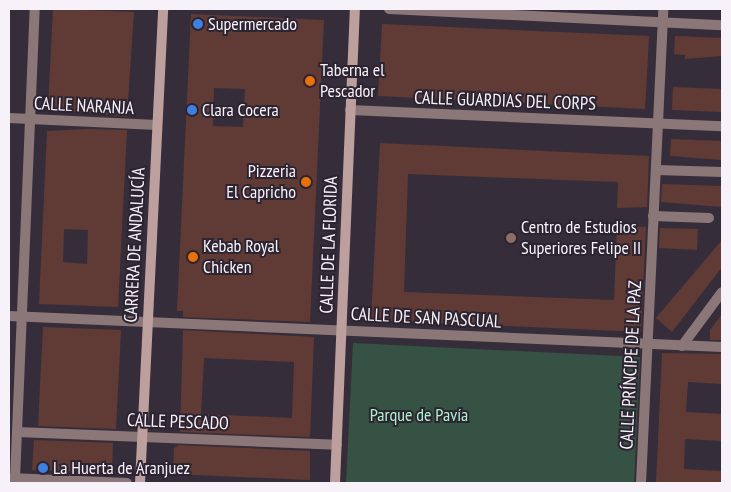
<!DOCTYPE html>
<meta charset="utf-8">
<style>
body{margin:0}
#map{position:relative;width:731px;height:492px;overflow:hidden;background:#362d3b;font-family:"PT Sans Narrow",sans-serif}
div>[style]{position:absolute}
.green>*{inset:0;background:#365244}
.building>*{inset:0;background:#603b35}
.street>*{height:10px;margin:-5px;padding:0 5px;transform-origin:5px;border-radius:5px;background:#8b7777}
.secondary>*{height:10px;margin:-5px;padding:0 5px;transform-origin:5px;border-radius:5px;background:#bd9f9e}
.dots>*{width:14px;height:14px;translate:-50% -50%;box-sizing:border-box;border:2px solid #2c2430;border-radius:50%}
span{translate:-50% -50%;white-space:nowrap;text-align:center;line-height:1.15;-webkit-text-stroke:4px #2c2430;paint-order:stroke}
.poi-label{font-size:18px;color:#f7f2fa}
.left{translate:0 -50%;text-align:left}
.right{translate:-100% -50%;text-align:right}
.street-label{font-size:18px;color:#f7f2fa}
.park-label{font-size:18px;color:#adf2cf}
.frame{position:absolute;inset:0;border:10px solid #f7f2fa;pointer-events:none}
</style>
<div id="map">
<div class="green">
<i style="clip-path:polygon(353px 343px,640px 357px,634px 483px,346px 483px)"></i>
</div>
<div class="building">
<i style="clip-path:polygon(53px 9px,134px 12px,127px 117px,48px 109px)"></i>
<i style="clip-path:polygon(evenodd,191px 14px,324px 20px,310px 322px,183px 317px,183px 311px,177px 311px,191px 14px,214px 88px,245px 89px,243px 127px,213px 126px,214px 88px)"></i>
<i style="clip-path:polygon(382px 24px,649px 36px,645px 109px,378px 96px)"></i>
<i style="clip-path:polygon(675px 36px,722px 38px,722px 56px,685px 59px,685px 55px,674px 54px)"></i>
<i style="clip-path:polygon(673px 87px,722px 89px,722px 112px,672px 110px)"></i>
<i style="clip-path:polygon(evenodd,87px 129px,127px 130px,118px 307px,39px 304px,47px 131px,87px 129px,64px 229px,88px 230px,87px 264px,63px 262px,64px 229px)"></i>
<i style="clip-path:polygon(671px 139px,722px 141px,722px 160px,670px 156px)"></i>
<i style="clip-path:polygon(380px 143px,649px 156px,647px 207px,617px 208px,618px 182px,408px 174px,404px 292px,614px 300px,617px 226px,646px 227px,641px 332px,371px 320px)"></i>
<i style="clip-path:polygon(662px 184px,722px 186px,722px 207px,661px 202px)"></i>
<i style="clip-path:polygon(660px 228px,698px 229px,697px 250px,659px 248px)"></i>
<i style="clip-path:polygon(722px 240px,722px 267px,672px 332px,656px 318px)"></i>
<i style="clip-path:polygon(722px 314px,722px 340px,710px 340px,710px 330px)"></i>
<i style="clip-path:polygon(43px 327px,121px 330px,116px 429px,38px 426px)"></i>
<i style="clip-path:polygon(evenodd,183px 330px,314px 337px,310px 437px,180px 432px,183px 330px,204px 358px,294px 362px,292px 418px,201px 414px,204px 358px)"></i>
<i style="clip-path:polygon(662px 353px,722px 354px,722px 384px,688px 382px,686px 412px,722px 414px,722px 441px,685px 439px,684px 469px,722px 471px,722px 483px,656px 483px)"></i>
<i style="clip-path:polygon(34px 440px,113px 443px,112px 473px,32px 470px)"></i>
<i style="clip-path:polygon(179px 445px,310px 451px,310px 480px,173px 474px,174px 448px)"></i>
</div>
<div class="street">
<i style="left:389px;top:9px;width:333px;rotate:2.8deg"></i>
<i style="left:350px;top:110px;width:372px;rotate:2.5deg"></i>
<i style="left:9px;top:118px;width:148px;rotate:2.7deg"></i>
<i style="left:657px;top:170px;width:65px;rotate:1.8deg"></i>
<i style="left:653px;top:216px;width:56px;rotate:2deg"></i>
<i style="left:9px;top:316px;width:714px;rotate:2.49deg"></i>
<i style="left:682px;top:346px;width:67px;rotate:-53.5deg"></i>
<i style="left:17px;top:432px;width:320px;rotate:2.3deg"></i>
<i style="left:9px;top:478px;width:118px;rotate:2.4deg"></i>
<i style="left:15px;top:479px;width:470px;rotate:-87.6deg"></i>
<i style="left:641px;top:483px;width:475px;rotate:-87.3deg"></i>
</div>
<div class="secondary">
<i style="left:140px;top:483px;width:475px;rotate:-87.2deg"></i>
<i style="left:335px;top:483px;width:474px;rotate:-87.6deg"></i>
</div>
<div class="dots">
<i style="left:198px;top:24px;background:#3f7fe0"></i>
<i style="left:310px;top:81px;background:#e8710a"></i>
<i style="left:192px;top:110px;background:#3f7fe0"></i>
<i style="left:306px;top:182px;background:#e8710a"></i>
<i style="left:511px;top:238px;background:#8d6e63"></i>
<i style="left:193px;top:257px;background:#e8710a"></i>
<i style="left:43px;top:468px;background:#3f7fe0"></i>
</div>
<div class="poi-label">
<span class="left" style="left:208px;top:24px">Supermercado</span>
<span class="left" style="left:320px;top:81px">Taberna el<br>Pescador</span>
<span class="left" style="left:202px;top:110px">Clara Cocera</span>
<span class="right" style="left:296px;top:182px">Pizzeria<br>El Capricho</span>
<span class="left" style="left:521px;top:238px">Centro de Estudios<br>Superiores Felipe II</span>
<span class="left" style="left:203px;top:257px">Kebab Royal<br>Chicken</span>
<span class="left" style="left:53px;top:468px">La Huerta de Aranjuez</span>
</div>
<div class="street-label">
<span style="left:505px;top:101px;rotate:2deg">CALLE GUARDIAS DEL CORPS</span>
<span style="left:84px;top:106px;rotate:3deg">CALLE NARANJA</span>
<span style="left:135px;top:245px;rotate:-87deg">CARRERA DE ANDALUCÍA</span>
<span style="left:329px;top:245px;rotate:-88deg">CALLE DE LA FLORIDA</span>
<span style="left:426px;top:318px;rotate:3deg">CALLE DE SAN PASCUAL</span>
<span style="left:631px;top:365px;rotate:-87deg">CALLE PRÍNCIPE DE LA PAZ</span>
<span style="left:178px;top:422px;rotate:2deg">CALLE PESCADO</span>
</div>
<div class="park-label">
<span style="left:419px;top:415px">Parque de Pavía</span>
</div>
<div class="frame"></div>
</div>
